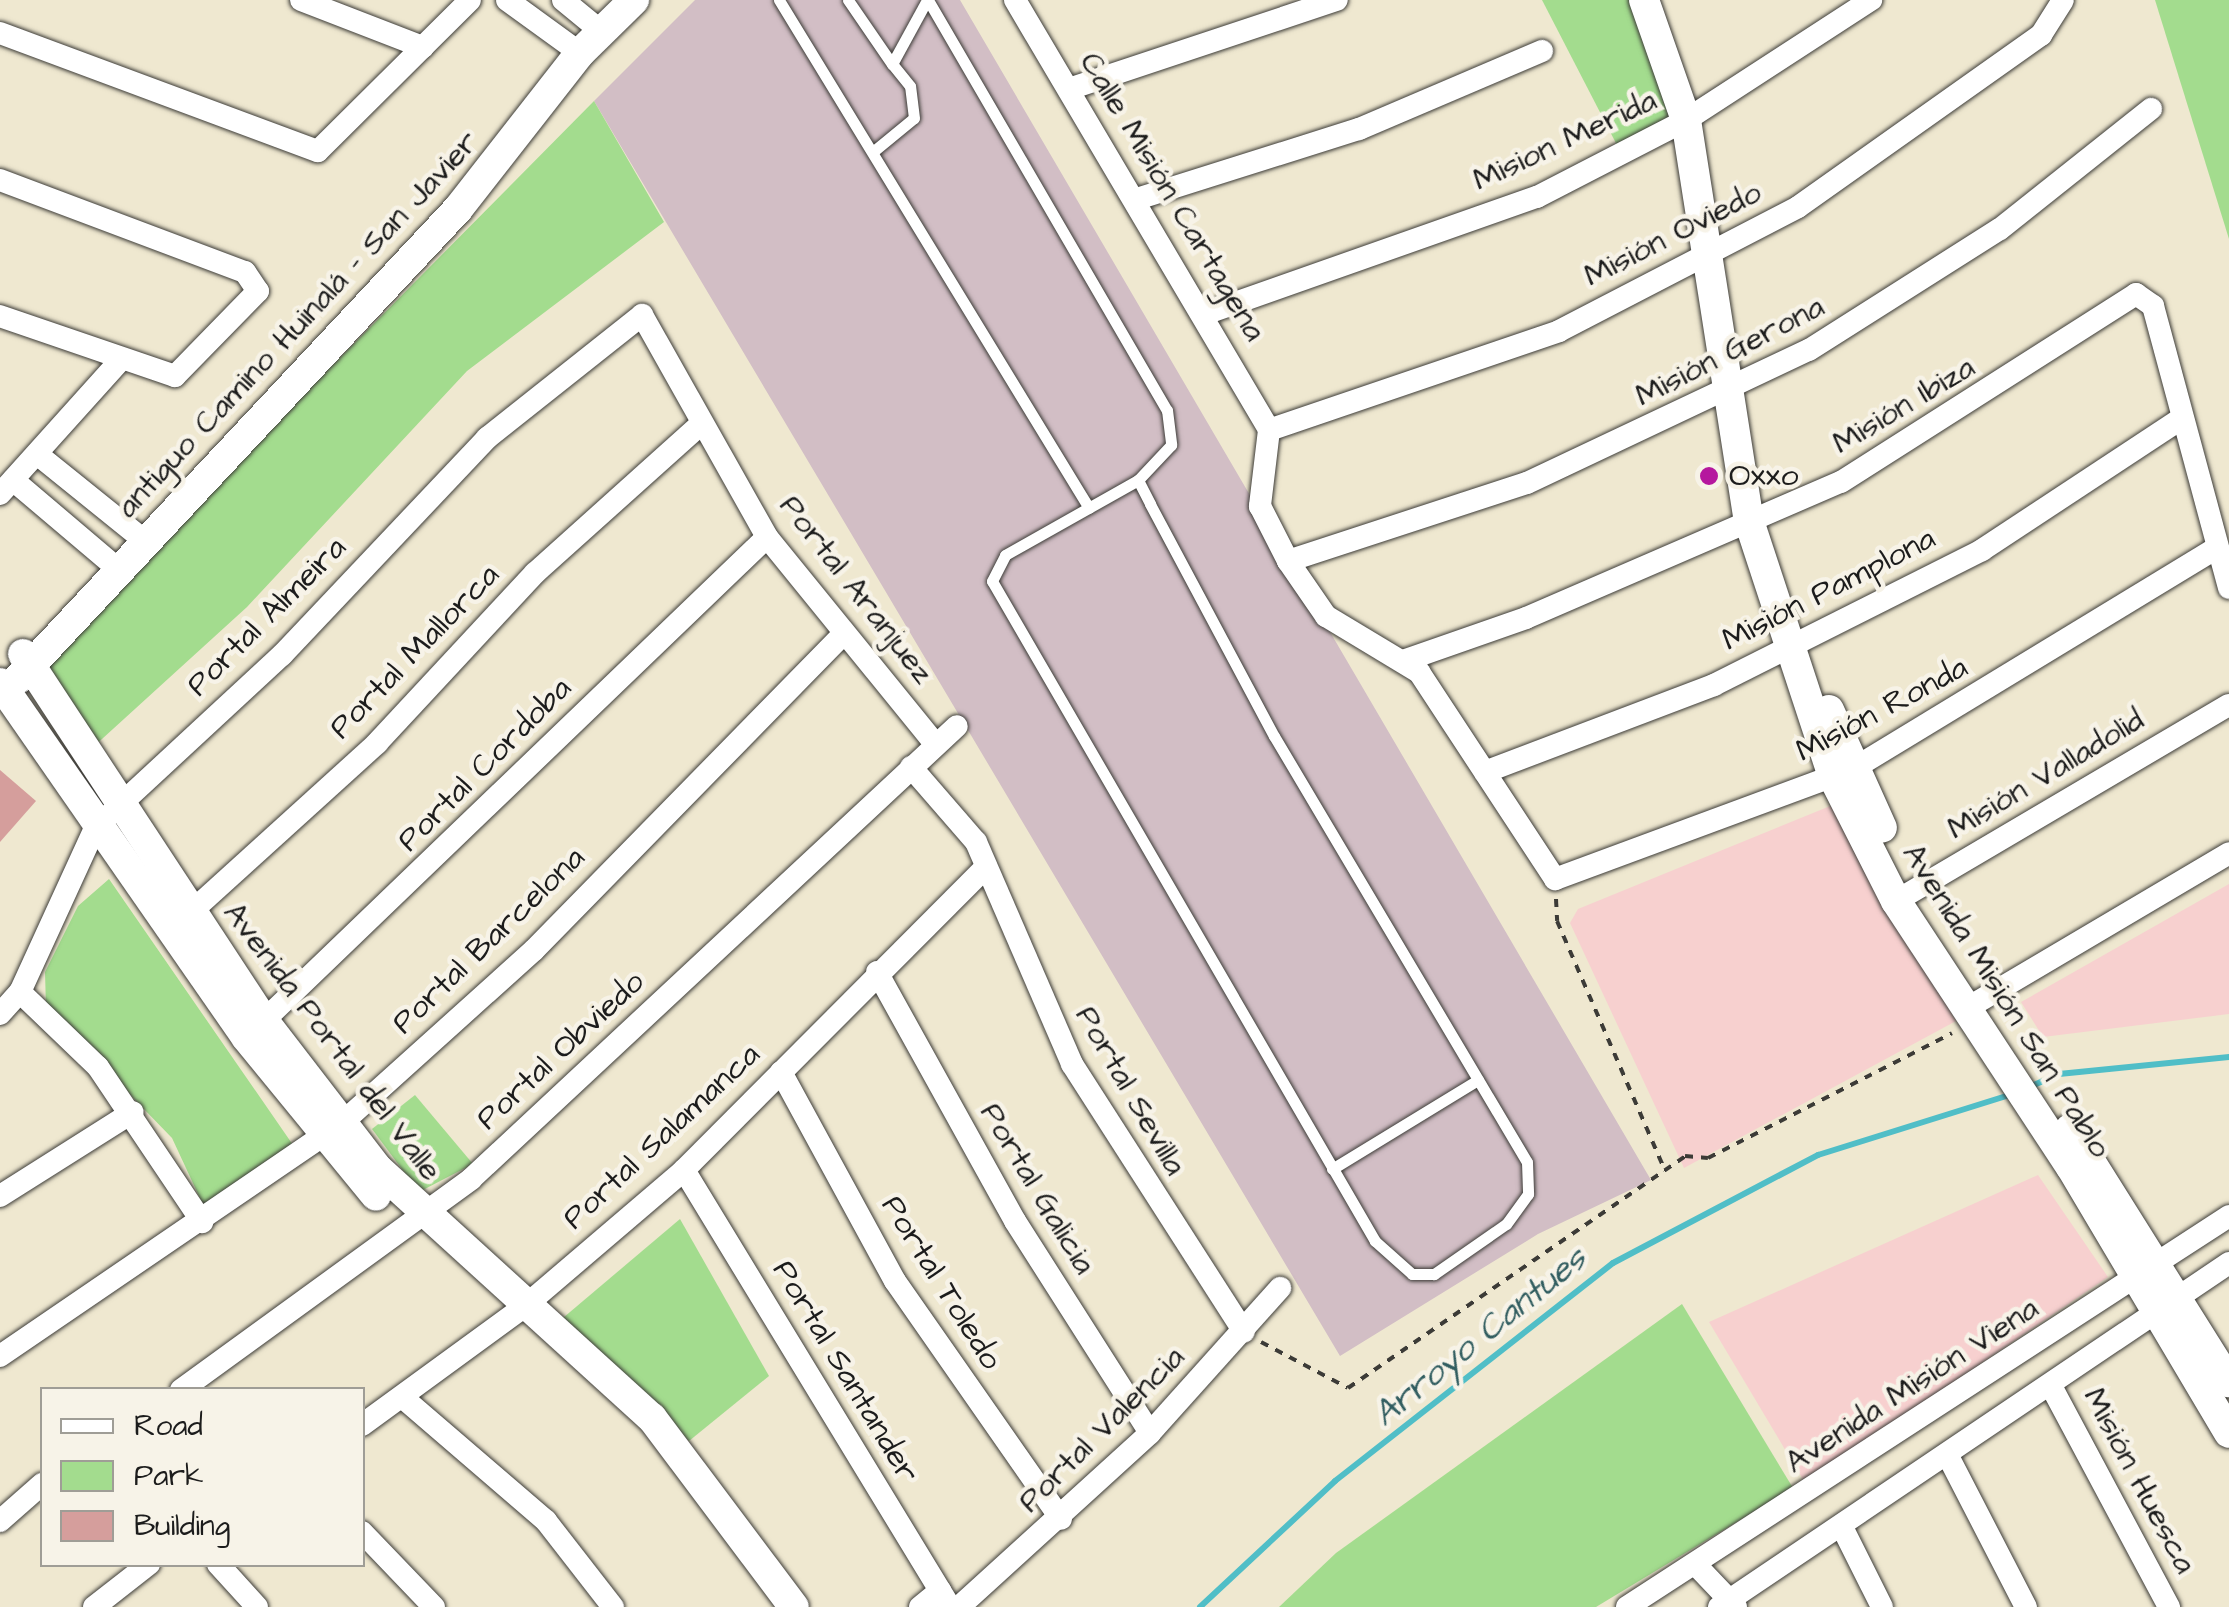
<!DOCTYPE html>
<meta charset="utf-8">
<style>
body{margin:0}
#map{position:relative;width:2229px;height:1607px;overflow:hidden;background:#efe8d0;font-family:"Architects Daughter",sans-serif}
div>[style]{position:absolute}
.built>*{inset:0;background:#f7d0cf}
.industrial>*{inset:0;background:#d2bec5}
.green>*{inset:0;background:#a3dc8e}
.stream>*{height:6px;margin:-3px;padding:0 3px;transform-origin:3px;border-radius:3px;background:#50bec7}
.building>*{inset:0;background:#d59e9c}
.path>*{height:4px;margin-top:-2px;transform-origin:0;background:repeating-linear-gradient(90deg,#3c3b37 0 8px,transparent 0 16px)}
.roads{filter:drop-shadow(0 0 2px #3c3b37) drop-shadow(0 0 2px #3c3b37)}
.lane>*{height:11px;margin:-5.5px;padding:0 5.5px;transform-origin:5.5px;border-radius:5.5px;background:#fff}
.street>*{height:22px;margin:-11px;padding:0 11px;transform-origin:11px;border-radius:11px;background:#fff}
.secondary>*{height:30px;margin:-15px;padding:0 15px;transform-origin:15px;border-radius:15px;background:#fff}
.dots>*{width:28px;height:28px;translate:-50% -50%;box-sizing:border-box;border:5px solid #f7f3e8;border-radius:50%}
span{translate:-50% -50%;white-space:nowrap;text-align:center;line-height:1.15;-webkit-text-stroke:9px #f7f3e8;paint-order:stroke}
.street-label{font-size:32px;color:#1c1c1c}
.poi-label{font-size:32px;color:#1c1c1c}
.left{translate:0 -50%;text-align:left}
.water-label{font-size:35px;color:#315d60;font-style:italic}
.legend{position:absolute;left:40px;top:1387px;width:325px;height:180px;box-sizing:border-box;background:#f7f3e8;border:2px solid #9f9d96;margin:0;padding:12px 18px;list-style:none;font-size:30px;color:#1c1c1c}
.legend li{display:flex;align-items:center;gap:20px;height:50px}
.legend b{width:50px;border:2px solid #9f9d96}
</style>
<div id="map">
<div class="built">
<i style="clip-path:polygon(1840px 802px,1956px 1021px,1684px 1168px,1570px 923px,1578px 909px)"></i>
<i style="clip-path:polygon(2229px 884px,2229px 1014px,2043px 1037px,2021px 1002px)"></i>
<i style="clip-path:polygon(2038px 1175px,2108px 1277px,1805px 1483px,1709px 1322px)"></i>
</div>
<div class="industrial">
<i style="clip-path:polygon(695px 0,960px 0,1651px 1180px,1538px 1234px,1340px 1356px,594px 101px)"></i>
</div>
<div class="green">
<i style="clip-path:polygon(1542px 0,1635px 0,1672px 123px,1619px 149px)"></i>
<i style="clip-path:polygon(2155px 0,2229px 0,2229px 239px)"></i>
<i style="clip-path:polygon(594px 101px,664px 222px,467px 371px,247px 607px,91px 749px,39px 662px)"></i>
<i style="clip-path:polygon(109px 879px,293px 1145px,205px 1209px,172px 1138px,46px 1008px,45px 972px,78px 906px)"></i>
<i style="clip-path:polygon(415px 1095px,473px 1164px,419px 1192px,372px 1129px)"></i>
<i style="clip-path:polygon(680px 1219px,769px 1376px,689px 1441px,557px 1323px)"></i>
<i style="clip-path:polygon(1682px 1304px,1793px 1488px,1596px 1607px,1279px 1607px,1336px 1553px)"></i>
</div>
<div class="stream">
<i style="left:2029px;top:1087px;width:33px;rotate:-23deg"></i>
<i style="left:2059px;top:1074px;width:171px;rotate:-5.7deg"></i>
<i style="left:1200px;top:1607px;width:185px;rotate:-43deg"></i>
<i style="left:1335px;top:1481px;width:353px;rotate:-38.1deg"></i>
<i style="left:1613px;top:1263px;width:232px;rotate:-27.8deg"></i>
<i style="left:1818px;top:1155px;width:204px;rotate:-17.4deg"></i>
</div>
<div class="building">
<i style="clip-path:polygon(0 770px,36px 801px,0 842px)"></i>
</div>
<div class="path">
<i style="left:1556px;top:899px;width:22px;rotate:87deg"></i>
<i style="left:1557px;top:921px;width:272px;rotate:66.6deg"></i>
<i style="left:1261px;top:1342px;width:98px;rotate:27.9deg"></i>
<i style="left:1348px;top:1388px;width:409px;rotate:-34.5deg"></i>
<i style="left:1685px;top:1156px;width:23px;rotate:5deg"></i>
<i style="left:1708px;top:1158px;width:274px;rotate:-27.1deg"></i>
</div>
<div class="roads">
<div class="lane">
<i style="left:779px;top:0;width:595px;rotate:58.61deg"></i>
<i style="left:848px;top:0;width:78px;rotate:55.5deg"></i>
<i style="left:892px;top:64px;width:73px;rotate:-61.3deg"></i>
<i style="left:928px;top:0;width:475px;rotate:59.8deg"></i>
<i style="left:1167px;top:410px;width:35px;rotate:83deg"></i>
<i style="left:1171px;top:445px;width:48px;rotate:133.3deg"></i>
<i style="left:1138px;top:480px;width:27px;rotate:63deg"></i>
<i style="left:1150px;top:504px;width:263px;rotate:61.9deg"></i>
<i style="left:1274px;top:736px;width:495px;rotate:59.3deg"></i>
<i style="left:1527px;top:1162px;width:32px;rotate:88deg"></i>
<i style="left:1528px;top:1194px;width:37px;rotate:126deg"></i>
<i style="left:1506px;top:1224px;width:88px;rotate:145.2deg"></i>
<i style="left:1434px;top:1274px;width:22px;rotate:180deg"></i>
<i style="left:1412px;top:1274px;width:50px;rotate:-138.3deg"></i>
<i style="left:1375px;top:1241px;width:763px;rotate:-120.13deg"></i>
<i style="left:992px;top:581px;width:29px;rotate:-63deg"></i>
<i style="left:1005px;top:555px;width:153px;rotate:-29.4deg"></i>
<i style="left:875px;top:150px;width:50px;rotate:-39.4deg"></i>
<i style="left:914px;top:118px;width:32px;rotate:-97deg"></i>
<i style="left:910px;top:86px;width:28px;rotate:-129deg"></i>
<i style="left:1332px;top:1169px;width:171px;rotate:-31.4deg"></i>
</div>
<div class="street">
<i style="left:301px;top:0;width:131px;rotate:21.1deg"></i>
<i style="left:507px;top:0;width:90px;rotate:36deg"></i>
<i style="left:563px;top:0;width:50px;rotate:39.4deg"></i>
<i style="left:1015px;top:0;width:499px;rotate:59.4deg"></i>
<i style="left:0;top:33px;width:339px;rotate:20.4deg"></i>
<i style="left:318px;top:151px;width:214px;rotate:-44.8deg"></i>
<i style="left:1072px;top:88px;width:279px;rotate:-18.4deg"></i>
<i style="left:0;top:180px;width:262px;rotate:20.6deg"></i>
<i style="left:245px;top:272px;width:23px;rotate:56deg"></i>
<i style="left:258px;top:291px;width:119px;rotate:134.3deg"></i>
<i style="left:175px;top:376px;width:185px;rotate:-161.1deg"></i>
<i style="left:1140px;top:198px;width:230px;rotate:-17.5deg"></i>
<i style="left:1359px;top:129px;width:199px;rotate:-23.1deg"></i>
<i style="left:1207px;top:313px;width:350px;rotate:-19.4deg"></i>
<i style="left:1537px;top:197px;width:168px;rotate:-27.3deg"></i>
<i style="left:1686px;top:120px;width:221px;rotate:-33deg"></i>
<i style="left:1269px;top:430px;width:77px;rotate:96.8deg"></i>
<i style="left:1260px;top:506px;width:62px;rotate:63deg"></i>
<i style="left:1288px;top:561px;width:67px;rotate:55.4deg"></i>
<i style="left:1326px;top:616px;width:109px;rotate:31.1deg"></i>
<i style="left:1419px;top:672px;width:248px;rotate:56.7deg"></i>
<i style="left:1555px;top:879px;width:318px;rotate:-20.3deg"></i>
<i style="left:1853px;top:769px;width:425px;rotate:-31.3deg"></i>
<i style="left:1269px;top:430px;width:306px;rotate:-18.8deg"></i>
<i style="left:1559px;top:331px;width:269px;rotate:-27.4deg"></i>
<i style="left:1798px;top:207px;width:298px;rotate:-35.3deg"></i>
<i style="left:2041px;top:35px;width:41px;rotate:-57.8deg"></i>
<i style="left:37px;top:454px;width:140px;rotate:38.9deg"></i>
<i style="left:13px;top:480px;width:139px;rotate:40.3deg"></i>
<i style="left:0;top:494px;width:178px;rotate:-48deg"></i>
<i style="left:1288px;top:561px;width:251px;rotate:-18.1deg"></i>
<i style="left:1527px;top:483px;width:312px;rotate:-25.3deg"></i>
<i style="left:1809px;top:350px;width:226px;rotate:-32.4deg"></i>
<i style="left:2000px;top:229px;width:193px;rotate:-38.5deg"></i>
<i style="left:1406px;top:660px;width:127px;rotate:-19.3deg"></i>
<i style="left:1526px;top:618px;width:343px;rotate:-23.4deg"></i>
<i style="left:1841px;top:482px;width:350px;rotate:-32.5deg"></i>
<i style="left:2136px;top:294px;width:21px;rotate:35deg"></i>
<i style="left:2153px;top:306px;width:292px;rotate:74.9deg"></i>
<i style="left:911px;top:767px;width:99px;rotate:49.1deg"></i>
<i style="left:976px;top:842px;width:242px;rotate:66.6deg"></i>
<i style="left:1072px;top:1064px;width:318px;rotate:57.3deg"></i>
<i style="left:1485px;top:772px;width:245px;rotate:-20.8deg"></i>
<i style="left:1714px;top:685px;width:300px;rotate:-26.7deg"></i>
<i style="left:1982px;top:550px;width:236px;rotate:-33.4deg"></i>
<i style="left:1896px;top:901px;width:386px;rotate:-30.5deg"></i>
<i style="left:181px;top:921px;width:265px;rotate:-42.2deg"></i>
<i style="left:377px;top:743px;width:232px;rotate:-47.1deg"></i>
<i style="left:535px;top:573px;width:224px;rotate:-41.9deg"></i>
<i style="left:877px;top:972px;width:285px;rotate:61deg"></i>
<i style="left:1015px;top:1221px;width:251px;rotate:57.5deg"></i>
<i style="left:20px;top:992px;width:108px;rotate:43.9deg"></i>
<i style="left:98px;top:1067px;width:187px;rotate:56.1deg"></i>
<i style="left:1964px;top:1010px;width:308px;rotate:-30.6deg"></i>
<i style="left:0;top:1014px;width:30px;rotate:-48deg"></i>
<i style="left:20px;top:992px;width:180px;rotate:-65.4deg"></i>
<i style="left:95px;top:828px;width:255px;rotate:-42.8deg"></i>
<i style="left:282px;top:655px;width:299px;rotate:-46.6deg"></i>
<i style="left:487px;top:438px;width:198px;rotate:-38.4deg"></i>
<i style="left:642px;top:315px;width:255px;rotate:60.6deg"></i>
<i style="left:767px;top:537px;width:267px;rotate:50.9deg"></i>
<i style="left:254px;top:1030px;width:711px;rotate:-43.86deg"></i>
<i style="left:781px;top:1072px;width:238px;rotate:61.4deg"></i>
<i style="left:895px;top:1281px;width:290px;rotate:55.1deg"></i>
<i style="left:684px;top:1170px;width:512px;rotate:58.67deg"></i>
<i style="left:0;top:1196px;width:157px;rotate:-32.3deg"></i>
<i style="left:0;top:1356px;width:415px;rotate:-34.3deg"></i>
<i style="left:343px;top:1122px;width:257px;rotate:-42deg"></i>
<i style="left:534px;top:950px;width:441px;rotate:-45.6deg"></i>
<i style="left:2051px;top:1386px;width:251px;rotate:61.9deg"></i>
<i style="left:181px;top:1390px;width:359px;rotate:-36deg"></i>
<i style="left:471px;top:1179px;width:664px;rotate:-42.99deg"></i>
<i style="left:402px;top:1397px;width:190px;rotate:40.7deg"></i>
<i style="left:546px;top:1521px;width:109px;rotate:52.1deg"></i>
<i style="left:362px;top:1425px;width:202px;rotate:-36.1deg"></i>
<i style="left:525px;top:1306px;width:209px;rotate:-40.5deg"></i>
<i style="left:684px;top:1170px;width:424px;rotate:-45.1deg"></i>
<i style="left:1949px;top:1458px;width:168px;rotate:62.7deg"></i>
<i style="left:0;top:1521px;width:56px;rotate:-41.4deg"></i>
<i style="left:1842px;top:1527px;width:89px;rotate:63.4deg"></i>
<i style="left:362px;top:1532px;width:104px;rotate:46.2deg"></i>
<i style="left:218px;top:1564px;width:58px;rotate:47.8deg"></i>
<i style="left:1696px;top:1565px;width:58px;rotate:46.4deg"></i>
<i style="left:94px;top:1607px;width:70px;rotate:-38deg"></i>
<i style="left:920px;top:1607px;width:26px;rotate:-39deg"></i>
<i style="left:959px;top:1607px;width:258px;rotate:-42.3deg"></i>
<i style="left:1150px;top:1433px;width:195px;rotate:-48.1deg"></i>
<i style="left:1627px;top:1607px;width:718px;rotate:-33deg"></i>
<i style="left:1719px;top:1607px;width:615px;rotate:-34deg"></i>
</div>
<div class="secondary">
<i style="left:1644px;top:0;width:127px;rotate:70.7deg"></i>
<i style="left:1686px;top:120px;width:406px;rotate:81.1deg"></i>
<i style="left:1749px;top:521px;width:269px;rotate:71.8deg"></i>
<i style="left:1833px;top:777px;width:139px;rotate:63.1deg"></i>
<i style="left:1896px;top:901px;width:318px;rotate:56.7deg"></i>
<i style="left:2071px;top:1167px;width:309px;rotate:59.3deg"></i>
<i style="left:23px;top:654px;width:439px;rotate:56.7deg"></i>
<i style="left:264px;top:1021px;width:187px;rotate:52.4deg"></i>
<i style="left:378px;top:1169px;width:370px;rotate:42.3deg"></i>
<i style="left:652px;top:1418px;width:236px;rotate:53.1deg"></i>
<i style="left:18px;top:679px;width:644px;rotate:-46.89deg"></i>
<i style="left:458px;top:209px;width:198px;rotate:-52deg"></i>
<i style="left:580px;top:53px;width:76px;rotate:-44.5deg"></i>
<i style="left:0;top:683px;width:431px;rotate:55.2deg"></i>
<i style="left:246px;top:1037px;width:205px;rotate:50.7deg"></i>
<i style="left:1829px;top:710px;width:129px;rotate:65.8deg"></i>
<i style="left:2070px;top:1129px;width:299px;rotate:57.9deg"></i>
</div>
</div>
<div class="dots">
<i style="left:1709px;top:476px;background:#b5179e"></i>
</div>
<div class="street-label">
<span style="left:1565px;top:141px;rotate:-25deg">Mision Merida</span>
<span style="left:1172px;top:197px;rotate:59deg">Calle Misión Cartagena</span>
<span style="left:1673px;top:235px;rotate:-27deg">Misión Oviedo</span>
<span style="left:298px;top:325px;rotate:-47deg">antiguo Camino Huinalá - San Javier</span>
<span style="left:1730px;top:352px;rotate:-27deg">Misión Gerona</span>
<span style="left:1904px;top:406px;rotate:-31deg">Misión Ibiza</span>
<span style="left:856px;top:590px;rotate:52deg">Portal Aranjuez</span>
<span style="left:1829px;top:590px;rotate:-27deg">Misión Pamplona</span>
<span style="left:267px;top:617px;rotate:-45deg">Portal Almeira</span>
<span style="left:415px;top:652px;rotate:-46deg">Portal Mallorca</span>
<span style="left:1882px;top:710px;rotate:-28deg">Misión Ronda</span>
<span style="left:485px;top:765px;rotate:-45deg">Portal Cordoba</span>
<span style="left:2046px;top:775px;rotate:-31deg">Misión Valladolid</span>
<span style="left:489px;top:941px;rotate:-44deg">Portal Barcelona</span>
<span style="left:2006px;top:1001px;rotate:58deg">Avenida Misión San Pablo</span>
<span style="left:332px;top:1042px;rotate:53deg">Avenida Portal del Valle</span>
<span style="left:561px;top:1051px;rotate:-43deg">Portal Obviedo</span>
<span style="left:1130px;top:1091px;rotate:60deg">Portal Sevilla</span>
<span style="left:662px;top:1137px;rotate:-43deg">Portal Salamanca</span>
<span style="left:1037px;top:1189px;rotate:59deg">Portal Galicia</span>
<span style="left:941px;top:1283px;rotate:58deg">Portal Toledo</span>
<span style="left:845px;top:1372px;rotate:59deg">Portal Santander</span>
<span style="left:1912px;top:1386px;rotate:-33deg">Avenida Misión Viena</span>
<span style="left:1102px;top:1430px;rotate:-45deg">Portal Valencia</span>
<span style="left:2139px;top:1481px;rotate:62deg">Misión Huesca</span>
</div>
<div class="poi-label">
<span class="left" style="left:1729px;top:476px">Oxxo</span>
</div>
<div class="water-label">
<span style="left:1480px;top:1337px;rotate:-39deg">Arroyo Cantues</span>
</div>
<ul class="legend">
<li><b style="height:12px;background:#fff"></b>Road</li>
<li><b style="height:28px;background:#a3dc8e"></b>Park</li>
<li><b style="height:28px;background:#d59e9c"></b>Building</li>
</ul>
</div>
